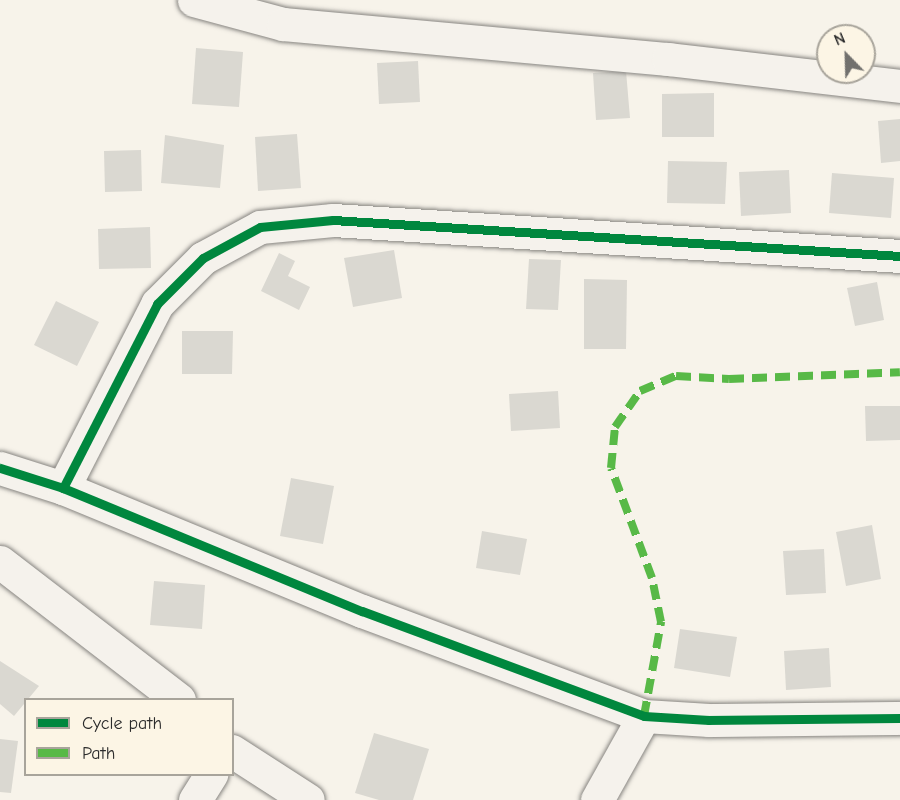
<!DOCTYPE html>
<style>
body{margin:0}
#map{position:relative;width:900px;height:800px;overflow:hidden;background:#f7f3ea;font-family:"Comic Neue",sans-serif}
div>[style]{position:absolute}
.building>*{inset:0;background:#dad8d1}
.roads{filter:drop-shadow(0 0 2px #878581) drop-shadow(0 0 2px #878581)}
.minor>*{height:33px;margin:-16.5px;padding:0 16.5px;transform-origin:16.5px;border-radius:16.5px;background:#f5f2ec}
.quiet>*{height:8px;margin-top:-4px;transform-origin:0;background:repeating-linear-gradient(90deg,#58b947 0 15px,transparent 0 23px)}
.cycleway>*{height:9px;margin:-4.5px;padding:0 4.5px;transform-origin:4.5px;border-radius:4.5px;background:#00873e}
span{translate:-50% -50%;white-space:nowrap;text-align:center;line-height:1.15;-webkit-text-stroke:6px #fcf5e5;paint-order:stroke}
.legend{position:absolute;left:24px;top:698px;width:210px;height:78px;box-sizing:border-box;background:#fcf5e5;border:2px solid #a8a49b;margin:0;padding:8px 10px;list-style:none;font-size:18px;color:#2b2b2b}
.legend li{display:flex;align-items:center;gap:12px;height:30px}
.legend b{width:30px;border:2px solid #a8a49b}
.north{position:absolute;left:816px;top:24px;width:60px;height:60px;box-sizing:border-box;background:#fcf5e5;border:2px solid #a8a49b;border-radius:50%;rotate:337deg;font-size:16px;font-weight:700;line-height:24px;text-align:center;color:#2b2b2b}
.north::after{content:'';display:block;margin:auto;width:21px;height:27px;background:#72716e;clip-path:polygon(50% 0,100% 100%,50% 72%,0 100%)}
</style>
<div id="map">
<div class="building">
<i style="clip-path:polygon(196px 48px,243px 52px,239px 107px,192px 104px)"></i>
<i style="clip-path:polygon(418px 61px,420px 102px,379px 104px,377px 63px)"></i>
<i style="clip-path:polygon(626px 71px,630px 118px,596px 120px,593px 73px)"></i>
<i style="clip-path:polygon(714px 93px,714px 137px,662px 137px,662px 94px)"></i>
<i style="clip-path:polygon(900px 119px,900px 161px,881px 163px,878px 121px)"></i>
<i style="clip-path:polygon(297px 134px,301px 188px,258px 191px,255px 137px)"></i>
<i style="clip-path:polygon(165px 135px,224px 145px,220px 188px,161px 183px)"></i>
<i style="clip-path:polygon(141px 150px,142px 191px,105px 192px,104px 151px)"></i>
<i style="clip-path:polygon(668px 161px,727px 162px,725px 204px,667px 203px)"></i>
<i style="clip-path:polygon(789px 170px,791px 213px,741px 216px,739px 172px)"></i>
<i style="clip-path:polygon(832px 173px,894px 178px,891px 218px,829px 213px)"></i>
<i style="clip-path:polygon(150px 227px,151px 268px,99px 269px,98px 229px)"></i>
<i style="clip-path:polygon(394px 250px,402px 298px,353px 307px,344px 258px)"></i>
<i style="clip-path:polygon(279px 253px,295px 261px,288px 276px,310px 287px,299px 310px,261px 291px)"></i>
<i style="clip-path:polygon(529px 259px,561px 260px,558px 310px,526px 309px)"></i>
<i style="clip-path:polygon(584px 279px,627px 280px,626px 349px,584px 349px)"></i>
<i style="clip-path:polygon(877px 282px,884px 320px,855px 326px,847px 288px)"></i>
<i style="clip-path:polygon(56px 301px,99px 322px,77px 366px,34px 345px)"></i>
<i style="clip-path:polygon(182px 331px,233px 331px,232px 374px,182px 374px)"></i>
<i style="clip-path:polygon(558px 391px,560px 428px,511px 431px,509px 394px)"></i>
<i style="clip-path:polygon(865px 406px,900px 406px,900px 440px,866px 441px)"></i>
<i style="clip-path:polygon(291px 478px,334px 486px,323px 544px,280px 536px)"></i>
<i style="clip-path:polygon(872px 525px,881px 579px,846px 586px,836px 532px)"></i>
<i style="clip-path:polygon(482px 531px,527px 539px,520px 575px,476px 568px)"></i>
<i style="clip-path:polygon(824px 549px,826px 593px,786px 595px,783px 551px)"></i>
<i style="clip-path:polygon(154px 581px,205px 585px,202px 629px,150px 625px)"></i>
<i style="clip-path:polygon(680px 629px,737px 637px,730px 677px,674px 668px)"></i>
<i style="clip-path:polygon(829px 648px,831px 687px,786px 690px,784px 651px)"></i>
<i style="clip-path:polygon(0 661px,39px 686px,14px 716px,0 704px)"></i>
<i style="clip-path:polygon(374px 733px,429px 749px,413px 800px,379px 800px,355px 793px)"></i>
<i style="clip-path:polygon(0 739px,18px 741px,11px 793px,0 792px)"></i>
</div>
<div class="roads">
<div class="minor">
<i style="left:194px;top:0;width:92px;rotate:15.1deg"></i>
<i style="left:283px;top:24px;width:387px;rotate:5.2deg"></i>
<i style="left:668px;top:59px;width:234px;rotate:6.6deg"></i>
<i style="left:0;top:468px;width:66px;rotate:17.6deg"></i>
<i style="left:63px;top:488px;width:323px;rotate:22.4deg"></i>
<i style="left:362px;top:611px;width:301px;rotate:20.4deg"></i>
<i style="left:644px;top:716px;width:65px;rotate:3.5deg"></i>
<i style="left:709px;top:720px;width:191px;rotate:-0.6deg"></i>
<i style="left:63px;top:488px;width:207px;rotate:-62.9deg"></i>
<i style="left:157px;top:304px;width:65px;rotate:-45deg"></i>
<i style="left:203px;top:258px;width:65px;rotate:-28.5deg"></i>
<i style="left:260px;top:227px;width:73px;rotate:-5.5deg"></i>
<i style="left:333px;top:220px;width:568px;rotate:3.63deg"></i>
<i style="left:0;top:562px;width:226px;rotate:37.6deg"></i>
<i style="left:232px;top:751px;width:90px;rotate:32.8deg"></i>
<i style="left:195px;top:800px;width:31px;rotate:-58deg"></i>
<i style="left:597px;top:800px;width:96px;rotate:-60.8deg"></i>
</div>
</div>
<div class="quiet">
<i style="left:644px;top:716px;width:96px;rotate:-79.7deg"></i>
<i style="left:661px;top:622px;width:45px;rotate:-101.6deg"></i>
<i style="left:652px;top:578px;width:117px;rotate:-110.4deg"></i>
<i style="left:611px;top:468px;width:41px;rotate:-84.4deg"></i>
<i style="left:615px;top:427px;width:44px;rotate:-55.2deg"></i>
<i style="left:640px;top:391px;width:39px;rotate:-23deg"></i>
<i style="left:676px;top:376px;width:53px;rotate:3.2deg"></i>
<i style="left:729px;top:379px;width:171px;rotate:-2.3deg"></i>
</div>
<div class="cycleway">
<i style="left:0;top:468px;width:66px;rotate:17.6deg"></i>
<i style="left:63px;top:488px;width:323px;rotate:22.4deg"></i>
<i style="left:362px;top:611px;width:301px;rotate:20.4deg"></i>
<i style="left:644px;top:716px;width:65px;rotate:3.5deg"></i>
<i style="left:709px;top:720px;width:191px;rotate:-0.6deg"></i>
<i style="left:63px;top:488px;width:207px;rotate:-62.9deg"></i>
<i style="left:157px;top:304px;width:65px;rotate:-45deg"></i>
<i style="left:203px;top:258px;width:65px;rotate:-28.5deg"></i>
<i style="left:260px;top:227px;width:73px;rotate:-5.5deg"></i>
<i style="left:333px;top:220px;width:568px;rotate:3.63deg"></i>
</div>
<ul class="legend">
<li><b style="height:8px;background:#00873e"></b>Cycle path</li>
<li><b style="height:8px;background:#58b947"></b>Path</li>
</ul>
<div class="north">N</div>
</div>
